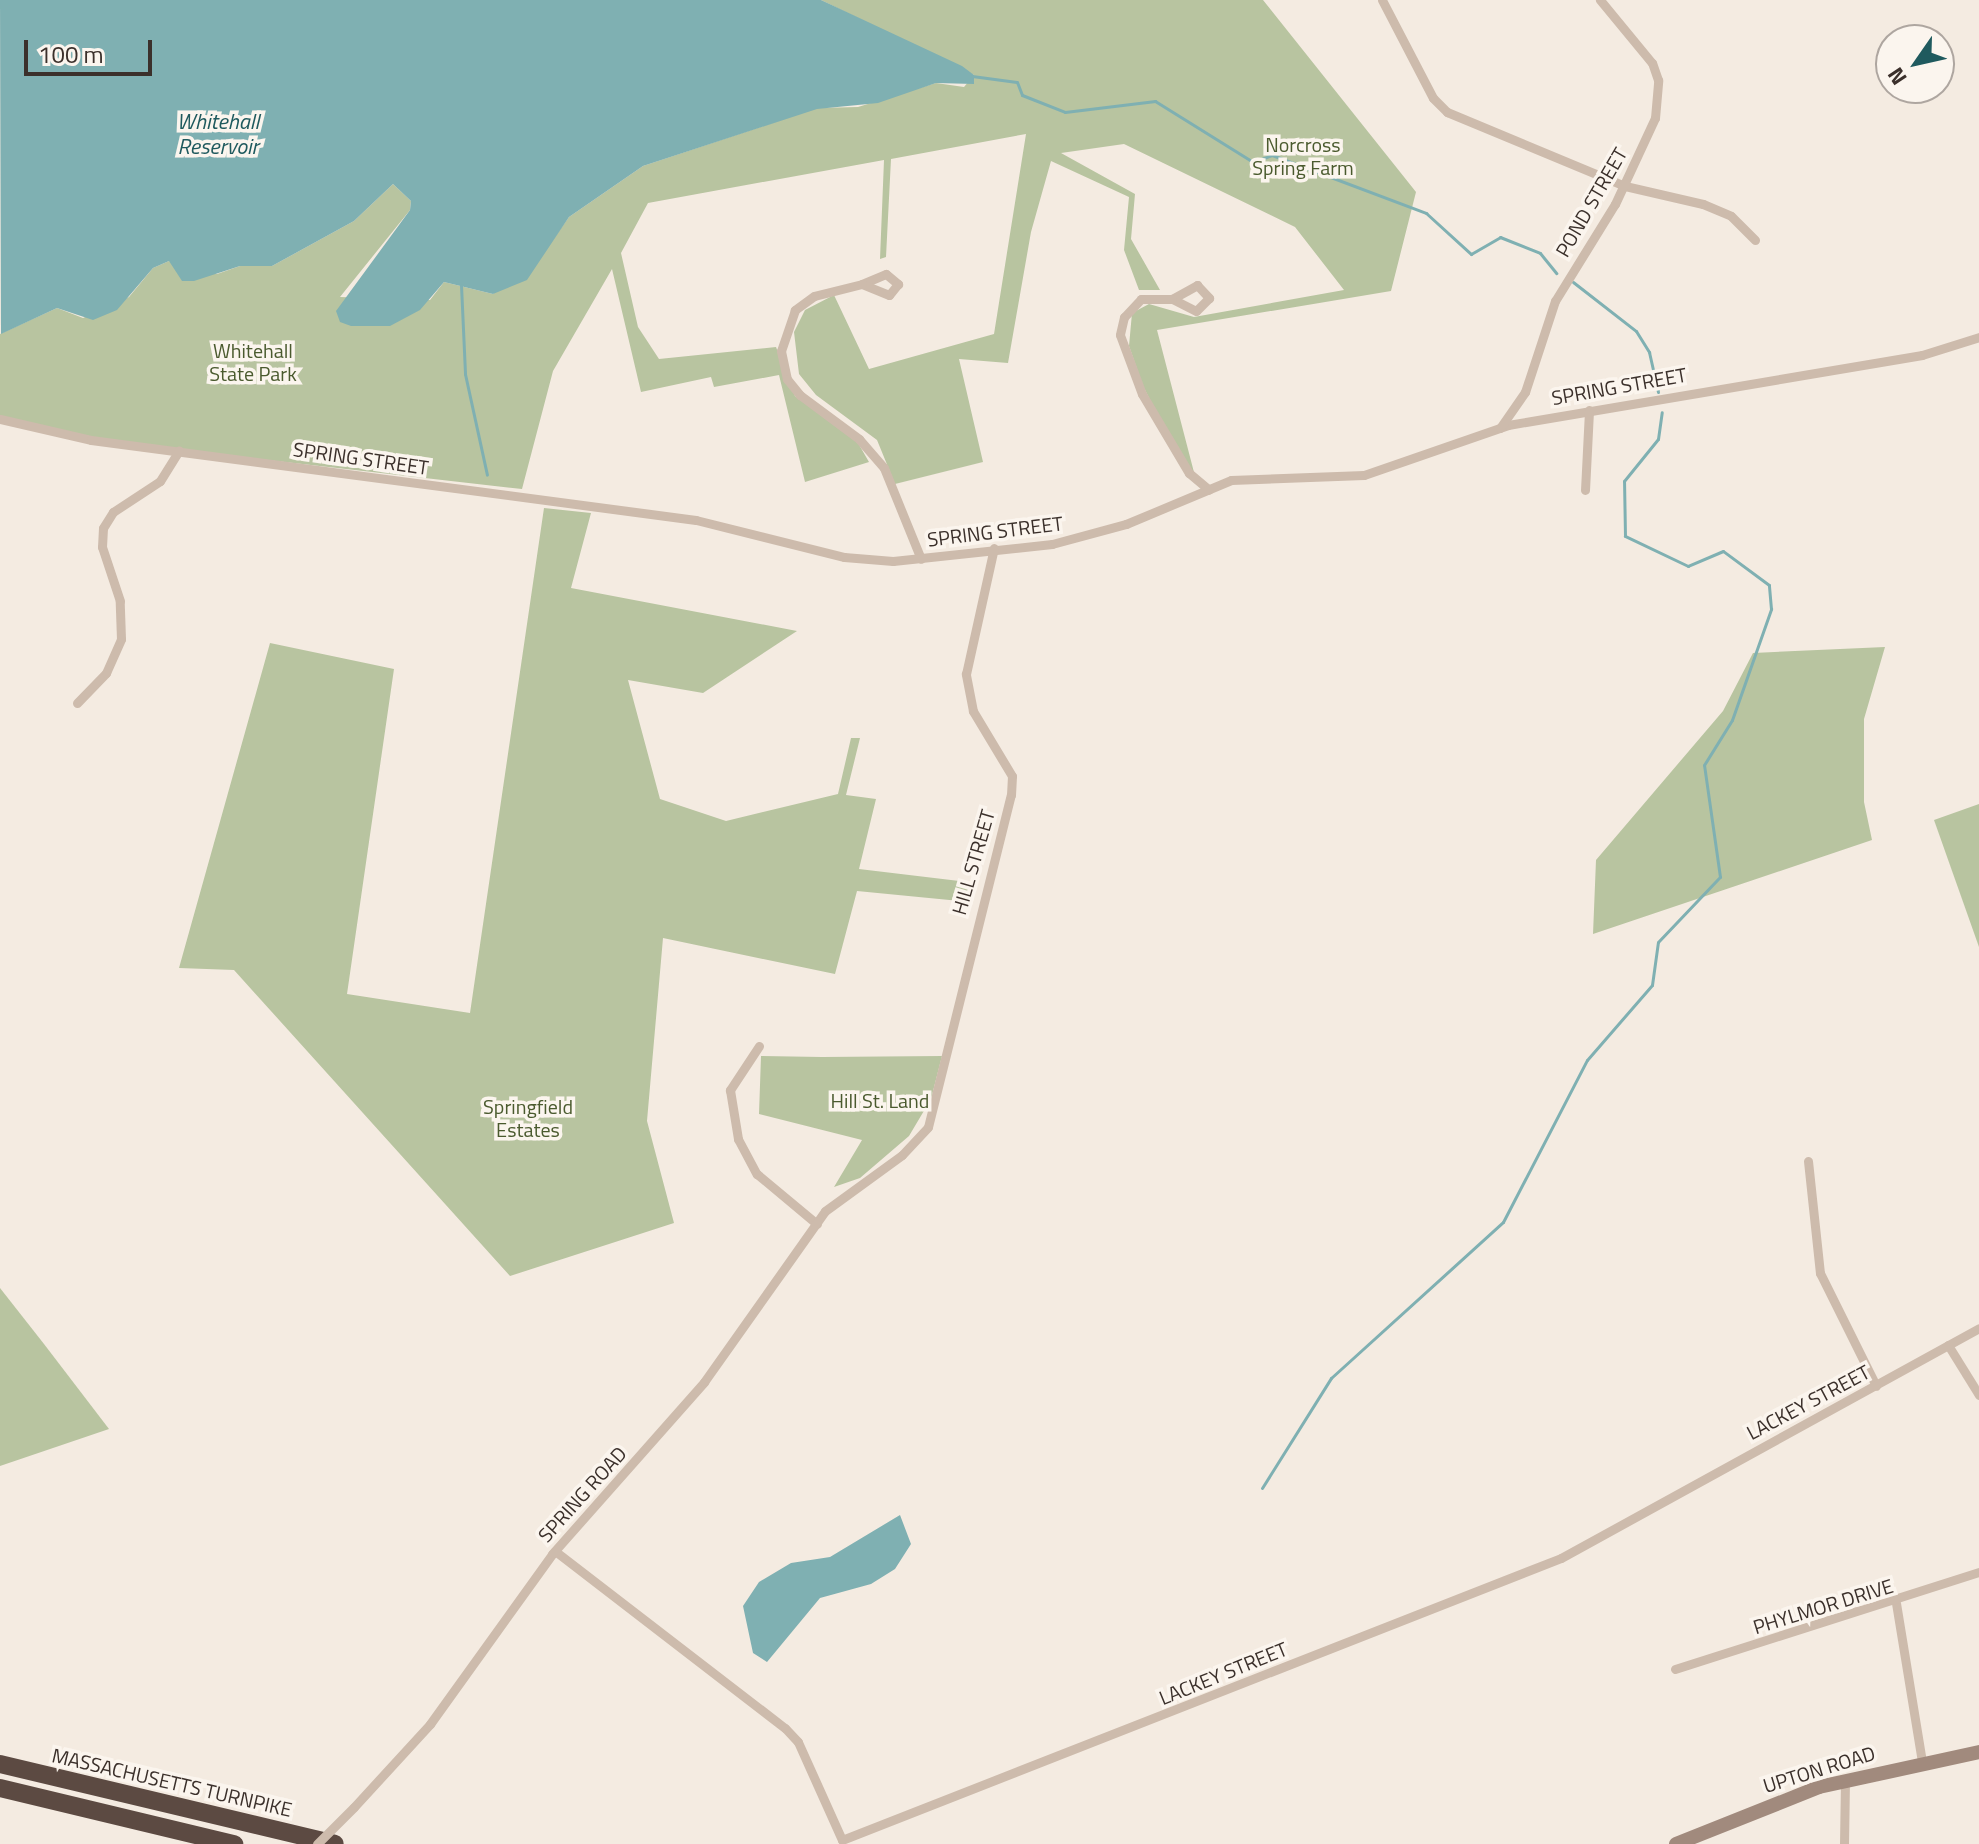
<!DOCTYPE html>
<style>
body{margin:0}
#map{position:relative;width:1979px;height:1844px;overflow:hidden;background:#f4ebe1;font-family:"Titillium Web",sans-serif}
div>[style]{position:absolute}
.green>*{inset:0;background:#b8c4a0}
.water>*{inset:0;background:#7fb0b2}
.stream>*{height:3px;margin:-1.5px;padding:0 1.5px;transform-origin:1.5px;border-radius:1.5px;background:#7fb0b2}
.minor>*{height:9px;margin:-4.5px;padding:0 4.5px;transform-origin:4.5px;border-radius:4.5px;background:#cdbbac}
.secondary>*{height:14px;margin:-7px;padding:0 7px;transform-origin:7px;border-radius:7px;background:#a18a7d}
.motorway>*{height:18px;margin:-9px;padding:0 9px;transform-origin:9px;border-radius:9px;background:#5c4a42}
.minor-bridge>*{height:9px;margin:-4.5px;padding:0 4.5px;transform-origin:4.5px;border-radius:4.5px;background:#cdbbac}
span{translate:-50% -50%;white-space:nowrap;text-align:center;line-height:1.15;-webkit-text-stroke:7px #fbf5ee;paint-order:stroke}
.park-label{font-size:20px;color:#4a5a2e}
.street-label{font-size:20px;color:#3b302b}
.water-label{font-size:22px;color:#1f5a5e;font-style:italic}
.north{position:absolute;left:1875px;top:24px;width:80px;height:80px;box-sizing:border-box;background:#fbf5ee;border:2px solid #aea6a0;border-radius:50%;rotate:236deg;font-size:22px;font-weight:700;line-height:32px;text-align:center;color:#3b302b}
.north::after{content:'';display:block;margin:auto;width:28px;height:36px;background:#1f5a5e;clip-path:polygon(50% 0,100% 100%,50% 72%,0 100%)}
.scale{position:absolute;left:24px;top:40px;width:128px;height:36px;box-sizing:border-box;border:4px solid #3b302b;border-top:0;padding-left:10px;font-size:24px;line-height:28px;white-space:nowrap;color:#3b302b;-webkit-text-stroke:6px #fbf5ee;paint-order:stroke}
</style>
<div id="map">
<div class="green">
<i style="clip-path:polygon(821px 0,1263px 0,1416px 192px,1391px 291px,1157px 330px,1196px 480px,1187px 473px,1143px 386px,1129px 346px,1132px 313px,1149px 304px,1194px 317px,1344px 290px,1295px 227px,1124px 144px,1061px 153px,1135px 194px,1131px 239px,1160px 290px,1139px 290px,1124px 250px,1129px 197px,1051px 161px,1031px 232px,1008px 363px,959px 359px,983px 462px,895px 484px,877px 440px,816px 395px,799px 374px,794px 332px,805px 310px,834px 295px,869px 369px,994px 334px,1026px 134px,891px 159px,886px 257px,880px 259px,884px 160px,648px 203px,621px 253px,638px 327px,659px 359px,776px 347px,795px 396px,858px 443px,869px 462px,805px 482px,779px 375px,714px 387px,711px 377px,641px 392px,612px 269px,553px 371px,522px 489px,119px 443px,0 420px,0 334px,57px 308px,83px 318px,129px 297px,153px 268px,169px 261px,217px 274px,240px 266px,272px 266px,354px 221px,393px 184px,411px 201px,410px 210px,340px 297px,430px 300px,444px 282px,493px 294px,552px 241px,569px 217px,643px 166px,817px 108px,858px 107px,936px 83px,964px 87px,974px 75px)"></i>
<i style="clip-path:polygon(544px 508px,591px 513px,571px 588px,797px 631px,703px 693px,628px 680px,660px 799px,726px 821px,838px 794px,851px 738px,860px 738px,846px 795px,876px 799px,859px 869px,976px 883px,970px 902px,857px 891px,835px 974px,663px 938px,647px 1121px,674px 1223px,510px 1276px,234px 970px,179px 968px,270px 643px,394px 669px,347px 994px,470px 1013px)"></i>
<i style="clip-path:polygon(1885px 647px,1864px 719px,1864px 802px,1872px 840px,1593px 934px,1596px 860px,1723px 711px,1753px 653px)"></i>
<i style="clip-path:polygon(1979px 804px,1979px 947px,1934px 820px)"></i>
<i style="clip-path:polygon(761px 1056px,822px 1057px,942px 1056px,931px 1099px,909px 1136px,860px 1178px,834px 1187px,862px 1140px,759px 1114px)"></i>
<i style="clip-path:polygon(0 1288px,44px 1344px,109px 1429px,0 1466px)"></i>
</div>
<div class="water">
<i style="clip-path:polygon(0 0,821px 0,962px 66px,974px 75px,974px 84px,936px 83px,878px 103px,817px 109px,643px 166px,569px 217px,527px 280px,493px 294px,444px 282px,420px 310px,390px 326px,351px 326px,340px 322px,336px 311px,410px 210px,411px 201px,393px 184px,354px 221px,272px 266px,240px 266px,194px 281px,182px 281px,169px 261px,153px 268px,117px 310px,93px 320px,57px 308px,1px 334px)"></i>
<i style="clip-path:polygon(900px 1515px,911px 1544px,895px 1569px,871px 1584px,820px 1598px,767px 1662px,753px 1653px,743px 1606px,759px 1582px,791px 1563px,830px 1557px)"></i>
</div>
<div class="stream">
<i style="left:972px;top:76px;width:45px;rotate:7.6deg"></i>
<i style="left:1017px;top:82px;width:14px;rotate:69deg"></i>
<i style="left:1022px;top:95px;width:46px;rotate:21.6deg"></i>
<i style="left:1065px;top:112px;width:91px;rotate:-7deg"></i>
<i style="left:1155px;top:101px;width:115px;rotate:31.9deg"></i>
<i style="left:1253px;top:162px;width:20px;rotate:-20deg"></i>
<i style="left:1272px;top:155px;width:165px;rotate:20.6deg"></i>
<i style="left:1426px;top:213px;width:61px;rotate:42.3deg"></i>
<i style="left:1471px;top:254px;width:34px;rotate:-30deg"></i>
<i style="left:1500px;top:237px;width:43px;rotate:21.8deg"></i>
<i style="left:1540px;top:253px;width:26px;rotate:51deg"></i>
<i style="left:1573px;top:282px;width:80px;rotate:37.9deg"></i>
<i style="left:1636px;top:331px;width:25px;rotate:58deg"></i>
<i style="left:1649px;top:352px;width:41px;rotate:77.3deg"></i>
<i style="left:461px;top:285px;width:89px;rotate:87.4deg"></i>
<i style="left:465px;top:374px;width:103px;rotate:77.7deg"></i>
<i style="left:1262px;top:1488px;width:130px;rotate:-57.9deg"></i>
<i style="left:1331px;top:1378px;width:232px;rotate:-42.2deg"></i>
<i style="left:1503px;top:1222px;width:182px;rotate:-62.6deg"></i>
<i style="left:1587px;top:1060px;width:99px;rotate:-49.1deg"></i>
<i style="left:1652px;top:985px;width:43px;rotate:-82.1deg"></i>
<i style="left:1658px;top:942px;width:90px;rotate:-46.4deg"></i>
<i style="left:1720px;top:877px;width:113px;rotate:-98.1deg"></i>
<i style="left:1704px;top:765px;width:53px;rotate:-58.1deg"></i>
<i style="left:1732px;top:720px;width:118px;rotate:-70.6deg"></i>
<i style="left:1771px;top:609px;width:24px;rotate:-95deg"></i>
<i style="left:1769px;top:585px;width:57px;rotate:-143.5deg"></i>
<i style="left:1723px;top:551px;width:38px;rotate:157deg"></i>
<i style="left:1688px;top:566px;width:70px;rotate:-154.5deg"></i>
<i style="left:1625px;top:536px;width:55px;rotate:-91deg"></i>
<i style="left:1624px;top:481px;width:54px;rotate:-51deg"></i>
<i style="left:1658px;top:439px;width:27px;rotate:-82deg"></i>
</div>
<div class="minor">
<i style="left:1382px;top:0;width:110px;rotate:62.5deg"></i>
<i style="left:1433px;top:98px;width:20px;rotate:45deg"></i>
<i style="left:1447px;top:112px;width:193px;rotate:22.6deg"></i>
<i style="left:1625px;top:186px;width:80px;rotate:13deg"></i>
<i style="left:1703px;top:204px;width:30px;rotate:23deg"></i>
<i style="left:1731px;top:216px;width:34px;rotate:45deg"></i>
<i style="left:862px;top:284px;width:26px;rotate:-23deg"></i>
<i style="left:886px;top:274px;width:16px;rotate:40deg"></i>
<i style="left:898px;top:284px;width:14px;rotate:129deg"></i>
<i style="left:889px;top:295px;width:29px;rotate:-158deg"></i>
<i style="left:862px;top:284px;width:49px;rotate:166deg"></i>
<i style="left:814px;top:296px;width:24px;rotate:144deg"></i>
<i style="left:795px;top:310px;width:43px;rotate:108.9deg"></i>
<i style="left:781px;top:351px;width:29px;rotate:78deg"></i>
<i style="left:787px;top:379px;width:21px;rotate:51deg"></i>
<i style="left:800px;top:395px;width:74px;rotate:36.7deg"></i>
<i style="left:859px;top:439px;width:38px;rotate:49deg"></i>
<i style="left:884px;top:468px;width:98px;rotate:67.9deg"></i>
<i style="left:1172px;top:299px;width:29px;rotate:-29deg"></i>
<i style="left:1197px;top:285px;width:18px;rotate:47deg"></i>
<i style="left:1209px;top:298px;width:18px;rotate:135deg"></i>
<i style="left:1196px;top:311px;width:27px;rotate:-153deg"></i>
<i style="left:1172px;top:299px;width:31px;rotate:180deg"></i>
<i style="left:1141px;top:299px;width:25px;rotate:133deg"></i>
<i style="left:1124px;top:317px;width:18px;rotate:103deg"></i>
<i style="left:1120px;top:335px;width:63px;rotate:69.6deg"></i>
<i style="left:1142px;top:394px;width:92px;rotate:59.3deg"></i>
<i style="left:1189px;top:473px;width:26px;rotate:40deg"></i>
<i style="left:0;top:419px;width:93px;rotate:13deg"></i>
<i style="left:91px;top:440px;width:610px;rotate:7.53deg"></i>
<i style="left:696px;top:520px;width:153px;rotate:14deg"></i>
<i style="left:844px;top:557px;width:49px;rotate:4.7deg"></i>
<i style="left:893px;top:561px;width:160px;rotate:-6.1deg"></i>
<i style="left:1052px;top:544px;width:77px;rotate:-15.1deg"></i>
<i style="left:1126px;top:524px;width:114px;rotate:-22.7deg"></i>
<i style="left:1231px;top:480px;width:133px;rotate:-2.2deg"></i>
<i style="left:1364px;top:475px;width:152px;rotate:-19.1deg"></i>
<i style="left:1508px;top:425px;width:420px;rotate:-9.6deg"></i>
<i style="left:1922px;top:355px;width:60px;rotate:-17.5deg"></i>
<i style="left:1500px;top:428px;width:44px;rotate:-55.2deg"></i>
<i style="left:1525px;top:392px;width:96px;rotate:-71.8deg"></i>
<i style="left:1555px;top:301px;width:114px;rotate:-58.3deg"></i>
<i style="left:1615px;top:204px;width:95px;rotate:-65.1deg"></i>
<i style="left:1655px;top:118px;width:38px;rotate:-85deg"></i>
<i style="left:1658px;top:80px;width:18px;rotate:-109deg"></i>
<i style="left:1652px;top:63px;width:82px;rotate:-129.5deg"></i>
<i style="left:1585px;top:490px;width:80px;rotate:-87.1deg"></i>
<i style="left:77px;top:703px;width:42px;rotate:-46deg"></i>
<i style="left:106px;top:673px;width:37px;rotate:-66deg"></i>
<i style="left:121px;top:639px;width:38px;rotate:-92deg"></i>
<i style="left:120px;top:601px;width:57px;rotate:-108.4deg"></i>
<i style="left:102px;top:547px;width:19px;rotate:-87deg"></i>
<i style="left:103px;top:528px;width:19px;rotate:-58deg"></i>
<i style="left:113px;top:512px;width:56px;rotate:-33.4deg"></i>
<i style="left:160px;top:481px;width:36px;rotate:-58deg"></i>
<i style="left:759px;top:1046px;width:53px;rotate:123.4deg"></i>
<i style="left:730px;top:1090px;width:50px;rotate:80.7deg"></i>
<i style="left:738px;top:1139px;width:40px;rotate:62deg"></i>
<i style="left:757px;top:1174px;width:78px;rotate:39.8deg"></i>
<i style="left:1808px;top:1161px;width:113px;rotate:83.9deg"></i>
<i style="left:1820px;top:1273px;width:126px;rotate:63.6deg"></i>
<i style="left:1948px;top:1345px;width:59px;rotate:58.2deg"></i>
<i style="left:555px;top:1551px;width:290px;rotate:37.6deg"></i>
<i style="left:785px;top:1728px;width:19px;rotate:47deg"></i>
<i style="left:798px;top:1742px;width:107px;rotate:65.8deg"></i>
<i style="left:842px;top:1840px;width:772px;rotate:-21.42deg"></i>
<i style="left:1561px;top:1558px;width:477px;rotate:-28.8deg"></i>
<i style="left:1896px;top:1603px;width:160px;rotate:80.7deg"></i>
<i style="left:1675px;top:1669px;width:319px;rotate:-17.7deg"></i>
<i style="left:354px;top:1807px;width:113px;rotate:-47.5deg"></i>
<i style="left:430px;top:1724px;width:209px;rotate:-54.3deg"></i>
<i style="left:552px;top:1554px;width:230px;rotate:-48.5deg"></i>
<i style="left:704px;top:1382px;width:209px;rotate:-54.7deg"></i>
<i style="left:825px;top:1211px;width:95px;rotate:-36deg"></i>
<i style="left:902px;top:1155px;width:38px;rotate:-47deg"></i>
<i style="left:928px;top:1127px;width:342px;rotate:-76deg"></i>
<i style="left:1011px;top:795px;width:19px;rotate:-87deg"></i>
<i style="left:1012px;top:776px;width:76px;rotate:-121deg"></i>
<i style="left:973px;top:711px;width:38px;rotate:-101deg"></i>
<i style="left:966px;top:674px;width:129px;rotate:-77.5deg"></i>
<i style="left:1844px;top:1844px;width:65px;rotate:-89.1deg"></i>
</div>
<div class="secondary">
<i style="left:1676px;top:1844px;width:154px;rotate:-21.7deg"></i>
<i style="left:1819px;top:1787px;width:164px;rotate:-12.3deg"></i>
</div>
<div class="motorway">
<i style="left:0;top:1764px;width:344px;rotate:13.4deg"></i>
<i style="left:0;top:1788px;width:241px;rotate:13.5deg"></i>
</div>
<div class="minor-bridge">
<i style="left:317px;top:1844px;width:52px;rotate:-45deg"></i>
</div>
<div class="park-label">
<span style="left:1303px;top:156px">Norcross<br>Spring Farm</span>
<span style="left:253px;top:362px">Whitehall<br>State Park</span>
<span style="left:880px;top:1100px">Hill St. Land</span>
<span style="left:528px;top:1118px">Springfield<br>Estates</span>
</div>
<div class="street-label">
<span style="left:1591px;top:202px;rotate:-60deg">POND STREET</span>
<span style="left:1619px;top:386px;rotate:-10deg">SPRING STREET</span>
<span style="left:361px;top:458px;rotate:8deg">SPRING STREET</span>
<span style="left:995px;top:531px;rotate:-7deg">SPRING STREET</span>
<span style="left:973px;top:862px;rotate:-74deg">HILL STREET</span>
<span style="left:1808px;top:1402px;rotate:-28deg">LACKEY STREET</span>
<span style="left:582px;top:1494px;rotate:-48deg">SPRING ROAD</span>
<span style="left:1823px;top:1606px;rotate:-17deg">PHYLMOR DRIVE</span>
<span style="left:1223px;top:1673px;rotate:-22deg">LACKEY STREET</span>
<span style="left:1819px;top:1769px;rotate:-17deg">UPTON ROAD</span>
<span style="left:172px;top:1782px;rotate:13deg">MASSACHUSETTS TURNPIKE</span>
</div>
<div class="water-label">
<span style="left:218px;top:134px">Whitehall<br>Reservoir</span>
</div>
<div class="north">N</div>
<div class="scale">100 m</div>
</div>
